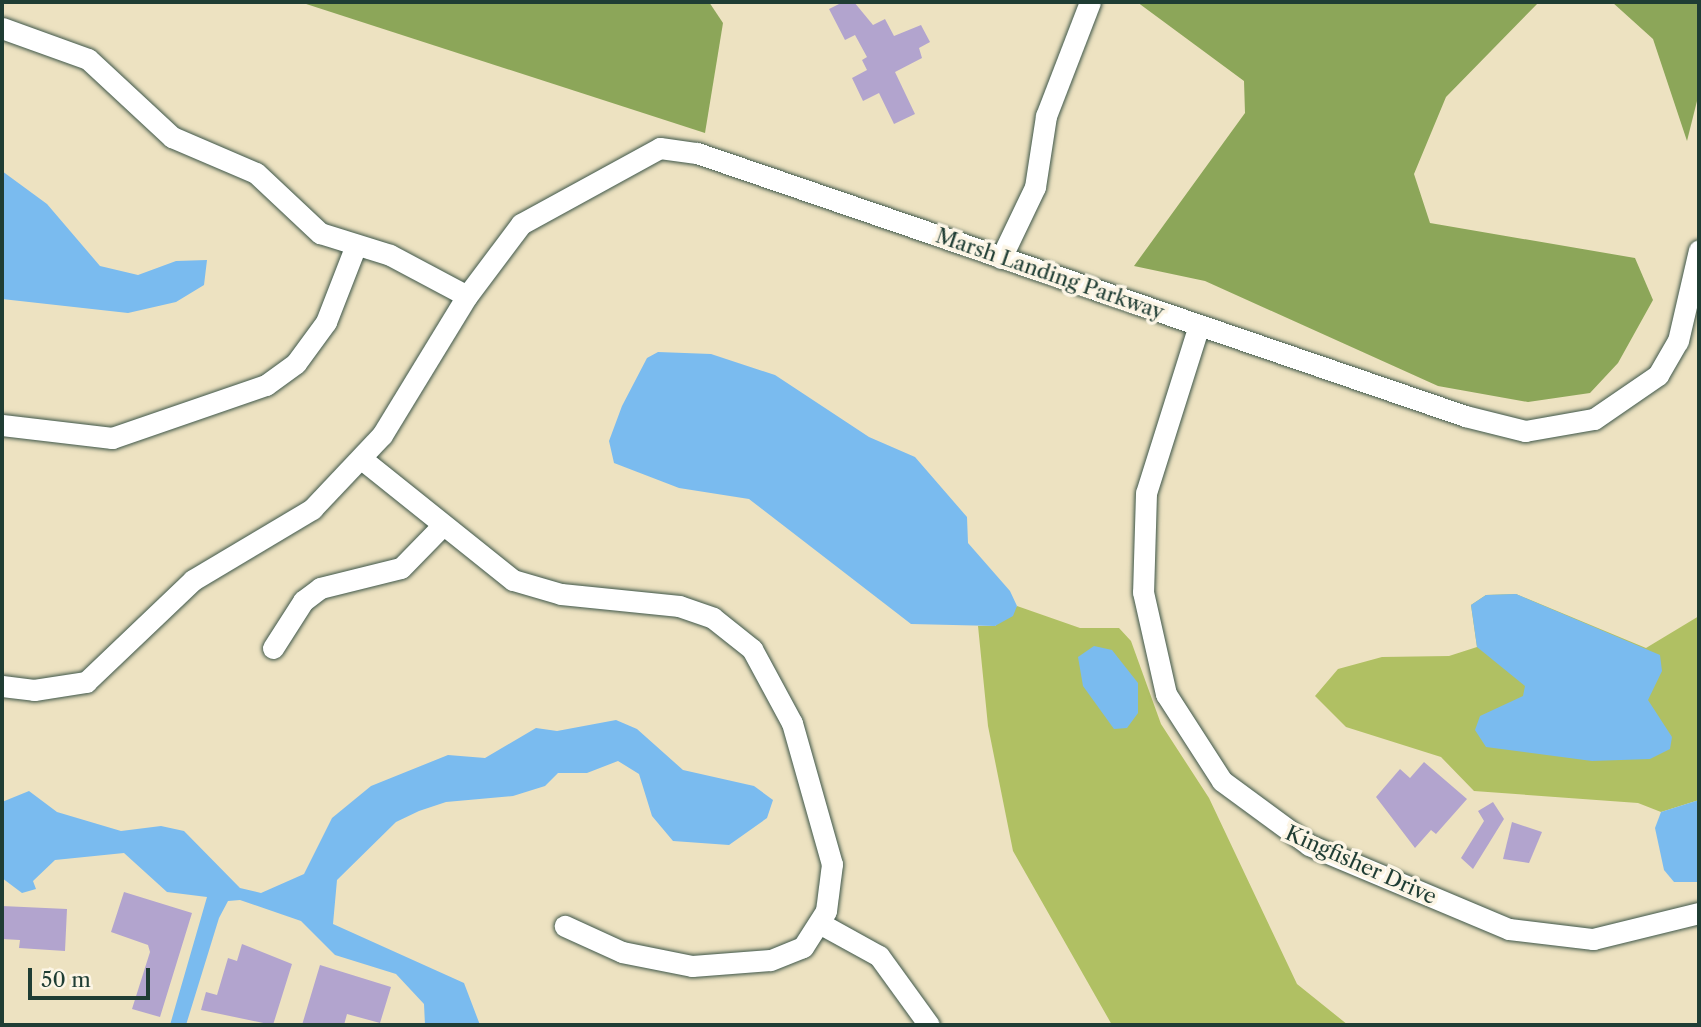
<!DOCTYPE html>
<style>
body{margin:0}
#map{position:relative;width:1701px;height:1027px;overflow:hidden;background:#ede2c1;font-family:"Libre Caslon Text",serif}
div>[style]{position:absolute}
.green>*{inset:0;background:#b0c063}
.forest>*{inset:0;background:#8ca659}
.water>*{inset:0;background:#7abbef}
.building>*{inset:0;background:#b2a4ce}
.roads{filter:drop-shadow(0 0 2px #3e5649) drop-shadow(0 0 2px #3e5649)}
.minor>*{height:21px;margin:-10.5px;padding:0 10.5px;transform-origin:10.5px;border-radius:10.5px;background:#fff}
span{translate:-50% -50%;white-space:nowrap;text-align:center;line-height:1.15;-webkit-text-stroke:7px #fcf5e5;paint-order:stroke}
.street-label{font-size:21px;color:#1f3d34}
.frame{position:absolute;inset:0;border:4px solid #1f3d34;pointer-events:none}
.scale{position:absolute;left:28px;top:968px;width:122px;height:32px;box-sizing:border-box;border:4px solid #1f3d34;border-top:0;padding-left:9px;font-size:21px;line-height:24px;white-space:nowrap;color:#1f3d34;-webkit-text-stroke:5px #fcf5e5;paint-order:stroke}
</style>
<div id="map">
<div class="green">
<i style="clip-path:polygon(1516px 594px,1646px 648px,1699px 616px,1699px 800px,1661px 812px,1638px 803px,1474px 791px,1441px 757px,1346px 727px,1315px 696px,1338px 669px,1382px 657px,1449px 656px,1477px 647px,1471px 605px,1486px 595px)"></i>
<i style="clip-path:polygon(1017px 606px,1080px 628px,1119px 628px,1131px 641px,1161px 724px,1209px 798px,1297px 984px,1348px 1025px,1112px 1025px,1013px 851px,988px 726px,978px 626px,995px 626px)"></i>
</div>
<div class="forest">
<i style="clip-path:polygon(300px 2px,709px 2px,723px 23px,705px 133px)"></i>
<i style="clip-path:polygon(1137px 2px,1539px 2px,1446px 97px,1414px 174px,1430px 223px,1635px 258px,1653px 300px,1618px 363px,1590px 393px,1528px 402px,1438px 386px,1205px 281px,1134px 266px,1245px 113px,1244px 81px)"></i>
<i style="clip-path:polygon(1612px 2px,1699px 2px,1699px 93px,1687px 141px,1653px 39px)"></i>
</div>
<div class="water">
<i style="clip-path:polygon(2px 171px,47px 204px,100px 266px,138px 275px,176px 261px,207px 260px,204px 285px,176px 302px,128px 313px,2px 299px)"></i>
<i style="clip-path:polygon(658px 352px,711px 354px,775px 375px,869px 437px,915px 457px,967px 517px,968px 543px,1010px 591px,1017px 606px,1013px 616px,995px 626px,911px 624px,749px 499px,679px 488px,614px 463px,609px 441px,622px 406px,647px 358px)"></i>
<i style="clip-path:polygon(1516px 594px,1660px 655px,1662px 671px,1648px 700px,1672px 737px,1670px 749px,1650px 759px,1592px 761px,1486px 747px,1475px 730px,1480px 716px,1523px 696px,1525px 686px,1477px 647px,1471px 605px,1486px 595px)"></i>
<i style="clip-path:polygon(1094px 646px,1112px 650px,1138px 683px,1138px 713px,1127px 728px,1114px 729px,1083px 686px,1078px 657px)"></i>
<i style="clip-path:polygon(616px 720px,637px 729px,683px 770px,754px 786px,773px 800px,767px 818px,729px 845px,673px 841px,652px 816px,639px 774px,618px 761px,587px 773px,558px 773px,545px 786px,513px 796px,446px 802px,419px 811px,396px 822px,337px 880px,333px 924px,464px 983px,480px 1025px,425px 1025px,424px 1004px,396px 974px,335px 955px,301px 921px,240px 900px,228px 901px,219px 918px,186px 1025px,170px 1025px,207px 897px,167px 892px,124px 853px,55px 860px,33px 881px,36px 889px,22px 893px,2px 878px,2px 802px,29px 791px,57px 812px,121px 831px,161px 826px,184px 831px,240px 888px,261px 893px,304px 874px,332px 818px,371px 786px,448px 755px,485px 758px,536px 728px,557px 731px)"></i>
<i style="clip-path:polygon(1699px 800px,1699px 882px,1674px 882px,1664px 870px,1655px 828px,1661px 812px)"></i>
</div>
<div class="building">
<i style="clip-path:polygon(843px 2px,854px 2px,873px 25px,885px 19px,894px 36px,921px 25px,930px 42px,919px 48px,922px 58px,895px 72px,915px 114px,894px 124px,879px 93px,863px 101px,852px 78px,867px 70px,862px 60px,867px 57px,855px 35px,845px 40px,829px 9px)"></i>
<i style="clip-path:polygon(1424px 762px,1467px 799px,1436px 834px,1431px 830px,1415px 848px,1376px 797px,1400px 769px,1410px 778px)"></i>
<i style="clip-path:polygon(1493px 802px,1504px 819px,1473px 869px,1461px 858px,1484px 821px,1478px 811px)"></i>
<i style="clip-path:polygon(1512px 822px,1542px 832px,1529px 863px,1503px 859px)"></i>
<i style="clip-path:polygon(124px 892px,192px 913px,160px 1017px,132px 1009px,150px 952px,148px 945px,111px 932px)"></i>
<i style="clip-path:polygon(2px 906px,67px 909px,65px 951px,19px 948px,20px 940px,2px 939px)"></i>
<i style="clip-path:polygon(242px 944px,292px 964px,273px 1025px,201px 1010px,206px 992px,217px 995px,228px 958px,237px 961px)"></i>
<i style="clip-path:polygon(320px 965px,391px 987px,380px 1023px,347px 1014px,344px 1025px,302px 1025px)"></i>
</div>
<div class="roads">
<div class="minor">
<i style="left:2px;top:28px;width:91px;rotate:19.8deg"></i>
<i style="left:88px;top:59px;width:115px;rotate:42.9deg"></i>
<i style="left:172px;top:137px;width:91px;rotate:23.2deg"></i>
<i style="left:256px;top:173px;width:88px;rotate:43.2deg"></i>
<i style="left:320px;top:233px;width:73px;rotate:17.4deg"></i>
<i style="left:390px;top:255px;width:87px;rotate:28deg"></i>
<i style="left:1001px;top:258px;width:79px;rotate:-64.4deg"></i>
<i style="left:1035px;top:187px;width:72px;rotate:-81.2deg"></i>
<i style="left:1046px;top:116px;width:122px;rotate:-68.9deg"></i>
<i style="left:1199px;top:325px;width:176px;rotate:107.5deg"></i>
<i style="left:1146px;top:493px;width:99px;rotate:91.7deg"></i>
<i style="left:1143px;top:592px;width:105px;rotate:77.3deg"></i>
<i style="left:1166px;top:694px;width:103px;rotate:57.2deg"></i>
<i style="left:1222px;top:781px;width:108px;rotate:36.3deg"></i>
<i style="left:1309px;top:845px;width:217px;rotate:22.8deg"></i>
<i style="left:1509px;top:929px;width:85px;rotate:6.8deg"></i>
<i style="left:1593px;top:939px;width:109px;rotate:-13.8deg"></i>
<i style="left:2px;top:425px;width:111px;rotate:6.7deg"></i>
<i style="left:112px;top:438px;width:163px;rotate:-19deg"></i>
<i style="left:266px;top:385px;width:37px;rotate:-36deg"></i>
<i style="left:296px;top:363px;width:51px;rotate:-53.8deg"></i>
<i style="left:326px;top:322px;width:83px;rotate:-68.7deg"></i>
<i style="left:363px;top:460px;width:192px;rotate:38.7deg"></i>
<i style="left:513px;top:580px;width:50px;rotate:16.3deg"></i>
<i style="left:561px;top:594px;width:119px;rotate:5.8deg"></i>
<i style="left:679px;top:606px;width:36px;rotate:19deg"></i>
<i style="left:713px;top:618px;width:50px;rotate:38.5deg"></i>
<i style="left:752px;top:649px;width:84px;rotate:61.6deg"></i>
<i style="left:792px;top:723px;width:147px;rotate:74.2deg"></i>
<i style="left:832px;top:864px;width:47px;rotate:97.3deg"></i>
<i style="left:826px;top:911px;width:43px;rotate:122.6deg"></i>
<i style="left:803px;top:947px;width:35px;rotate:158deg"></i>
<i style="left:770px;top:960px;width:78px;rotate:175.6deg"></i>
<i style="left:692px;top:966px;width:71px;rotate:-168.7deg"></i>
<i style="left:622px;top:952px;width:63px;rotate:-155.5deg"></i>
<i style="left:273px;top:648px;width:56px;rotate:-57.4deg"></i>
<i style="left:303px;top:601px;width:21px;rotate:-37deg"></i>
<i style="left:320px;top:588px;width:83px;rotate:-13.9deg"></i>
<i style="left:401px;top:568px;width:59px;rotate:-45.7deg"></i>
<i style="left:2px;top:686px;width:32px;rotate:7deg"></i>
<i style="left:34px;top:690px;width:53px;rotate:-8.7deg"></i>
<i style="left:86px;top:682px;width:148px;rotate:-43.6deg"></i>
<i style="left:193px;top:580px;width:139px;rotate:-30.8deg"></i>
<i style="left:312px;top:509px;width:102px;rotate:-46.6deg"></i>
<i style="left:382px;top:435px;width:163px;rotate:-58.6deg"></i>
<i style="left:467px;top:296px;width:90px;rotate:-53.1deg"></i>
<i style="left:521px;top:224px;width:158px;rotate:-28.7deg"></i>
<i style="left:660px;top:148px;width:37px;rotate:8deg"></i>
<i style="left:697px;top:153px;width:812px;rotate:18.9deg"></i>
<i style="left:1465px;top:416px;width:62px;rotate:14deg"></i>
<i style="left:1525px;top:431px;width:70px;rotate:-9.9deg"></i>
<i style="left:1594px;top:419px;width:78px;rotate:-34.5deg"></i>
<i style="left:1658px;top:375px;width:39px;rotate:-60deg"></i>
<i style="left:1678px;top:341px;width:93px;rotate:-77deg"></i>
<i style="left:821px;top:924px;width:66px;rotate:28.9deg"></i>
<i style="left:879px;top:956px;width:85px;rotate:54.1deg"></i>
</div>
</div>
<div class="street-label">
<span style="left:1050px;top:274px;rotate:19deg">Marsh Landing Parkway</span>
<span style="left:1361px;top:865px;rotate:24deg">Kingfisher Drive</span>
</div>
<div class="frame"></div>
<div class="scale">50 m</div>
</div>
